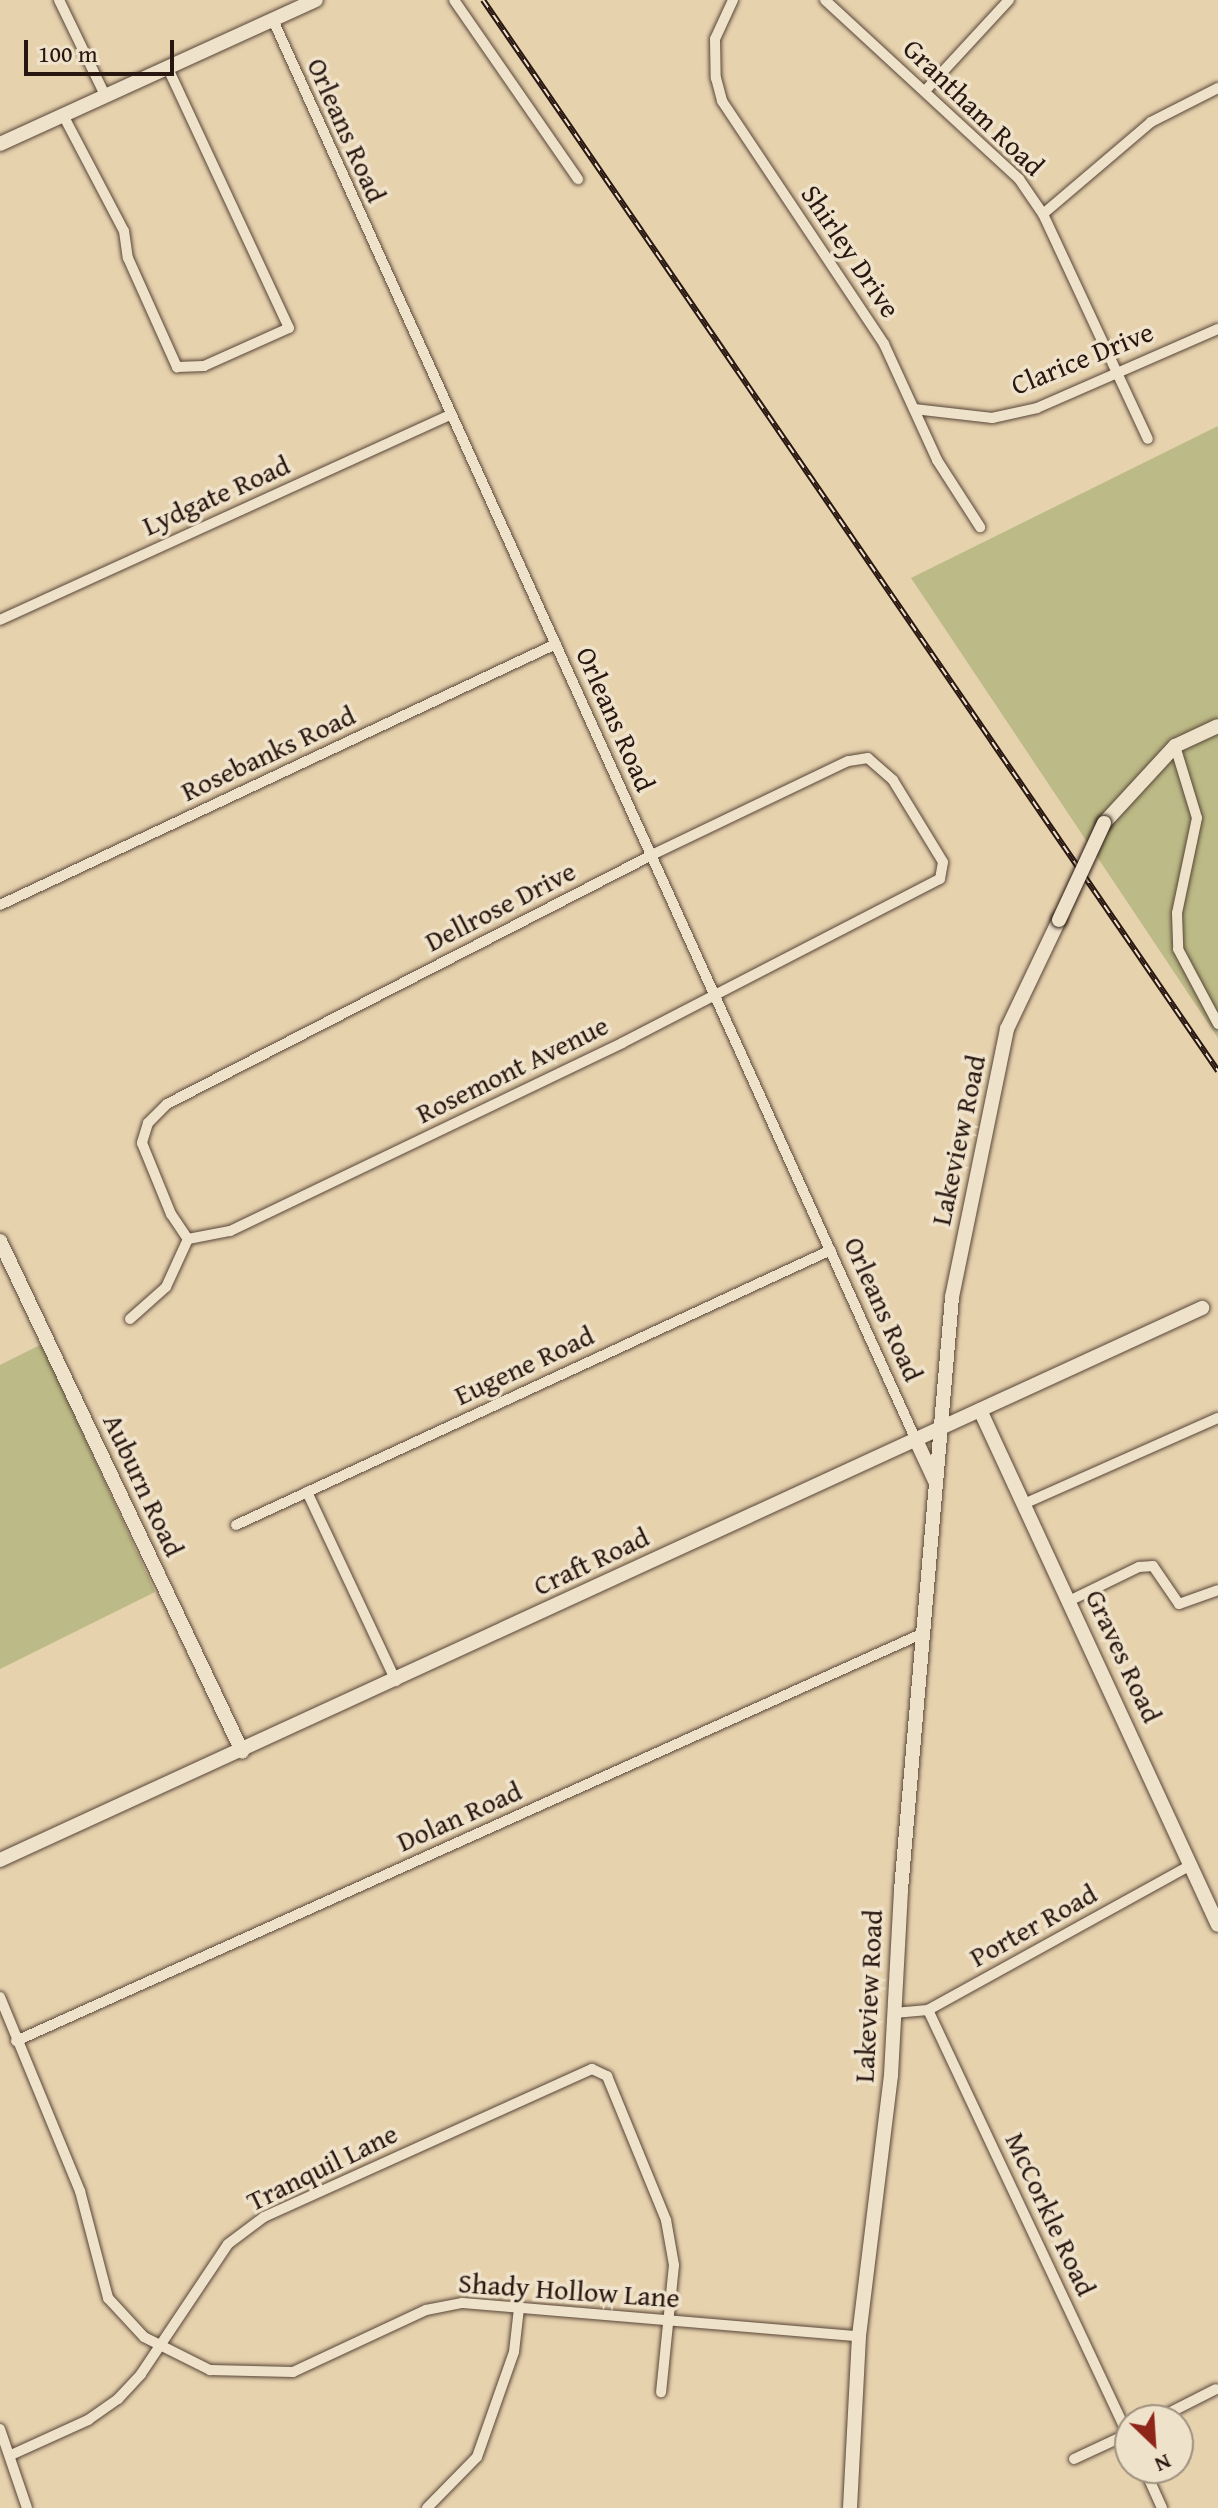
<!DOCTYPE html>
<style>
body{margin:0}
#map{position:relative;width:1218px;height:2508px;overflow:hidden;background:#e7d2ae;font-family:"Gentium Book Plus",serif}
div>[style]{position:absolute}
.green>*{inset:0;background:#bcba86}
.roads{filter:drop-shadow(0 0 2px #584638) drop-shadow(0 0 2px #584638)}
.street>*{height:10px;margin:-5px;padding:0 5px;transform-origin:5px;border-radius:5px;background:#efe2ca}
.secondary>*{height:14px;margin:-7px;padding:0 7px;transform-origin:7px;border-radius:7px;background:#efe2ca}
.rail>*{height:6px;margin-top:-3px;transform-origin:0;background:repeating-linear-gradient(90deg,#efe2ca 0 9px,#281711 0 18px);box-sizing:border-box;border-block:2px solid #281711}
.bridges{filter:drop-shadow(0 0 2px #281711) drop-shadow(0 0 2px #281711)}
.secondary-bridge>*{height:14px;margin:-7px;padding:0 7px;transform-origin:7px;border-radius:7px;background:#efe2ca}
span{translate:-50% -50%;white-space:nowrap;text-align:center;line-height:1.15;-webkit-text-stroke:7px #efe2ca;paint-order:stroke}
.street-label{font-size:28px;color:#281711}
.north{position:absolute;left:1114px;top:2404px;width:80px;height:80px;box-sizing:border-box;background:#efe2ca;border:2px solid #9f9180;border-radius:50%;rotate:155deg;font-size:22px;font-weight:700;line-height:32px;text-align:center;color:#281711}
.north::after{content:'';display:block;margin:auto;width:28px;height:36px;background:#8f2418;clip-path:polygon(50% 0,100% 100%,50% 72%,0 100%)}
.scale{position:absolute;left:24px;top:40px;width:150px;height:36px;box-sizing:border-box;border:4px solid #281711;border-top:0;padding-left:10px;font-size:24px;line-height:28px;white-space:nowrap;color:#281711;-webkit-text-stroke:6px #efe2ca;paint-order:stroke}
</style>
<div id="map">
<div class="green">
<i style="clip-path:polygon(1218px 426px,1218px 1038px,911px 578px)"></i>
<i style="clip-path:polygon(42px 1344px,155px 1592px,0 1669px,0 1365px)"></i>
</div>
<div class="roads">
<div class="street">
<i style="left:59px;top:0;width:106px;rotate:64.2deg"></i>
<i style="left:454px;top:0;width:218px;rotate:55.3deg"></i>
<i style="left:733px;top:0;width:43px;rotate:114.8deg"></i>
<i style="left:715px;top:39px;width:39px;rotate:89deg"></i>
<i style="left:716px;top:78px;width:24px;rotate:75deg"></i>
<i style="left:722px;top:101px;width:292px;rotate:56.3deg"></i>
<i style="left:884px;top:344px;width:128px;rotate:65.4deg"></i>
<i style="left:937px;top:460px;width:80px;rotate:57.3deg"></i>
<i style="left:825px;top:0;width:264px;rotate:42.7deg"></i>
<i style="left:1019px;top:179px;width:42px;rotate:55.6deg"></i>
<i style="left:1043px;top:214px;width:248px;rotate:65deg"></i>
<i style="left:273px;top:20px;width:1557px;rotate:65.64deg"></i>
<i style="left:925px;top:91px;width:124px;rotate:-47.3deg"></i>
<i style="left:63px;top:115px;width:131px;rotate:62.3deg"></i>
<i style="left:124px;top:231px;width:27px;rotate:82deg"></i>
<i style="left:128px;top:258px;width:120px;rotate:65.8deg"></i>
<i style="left:177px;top:367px;width:27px;rotate:-2deg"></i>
<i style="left:204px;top:366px;width:93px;rotate:-24.1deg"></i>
<i style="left:289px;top:328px;width:287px;rotate:-115deg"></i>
<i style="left:1043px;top:214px;width:142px;rotate:-40.4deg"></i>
<i style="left:1151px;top:122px;width:75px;rotate:-26.9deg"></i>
<i style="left:914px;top:409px;width:79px;rotate:6.6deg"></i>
<i style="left:992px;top:418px;width:46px;rotate:-12.5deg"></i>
<i style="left:1037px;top:408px;width:197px;rotate:-23.6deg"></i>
<i style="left:0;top:620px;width:496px;rotate:-24.5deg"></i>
<i style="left:1175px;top:746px;width:75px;rotate:73deg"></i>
<i style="left:1197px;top:818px;width:97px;rotate:101.9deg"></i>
<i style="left:1177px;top:913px;width:36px;rotate:88deg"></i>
<i style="left:1178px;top:949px;width:85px;rotate:61.9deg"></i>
<i style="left:0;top:905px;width:614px;rotate:-25.15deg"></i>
<i style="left:130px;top:1319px;width:48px;rotate:-41.6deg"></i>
<i style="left:166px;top:1287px;width:53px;rotate:-65.4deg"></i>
<i style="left:188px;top:1239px;width:43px;rotate:-10.8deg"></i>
<i style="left:230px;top:1231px;width:435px;rotate:-25.6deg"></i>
<i style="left:622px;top:1043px;width:358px;rotate:-27.3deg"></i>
<i style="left:940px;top:879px;width:17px;rotate:-80deg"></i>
<i style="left:943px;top:862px;width:96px;rotate:-121.4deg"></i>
<i style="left:893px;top:780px;width:33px;rotate:-139deg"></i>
<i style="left:868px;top:758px;width:20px;rotate:171deg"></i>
<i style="left:848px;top:761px;width:220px;rotate:154.4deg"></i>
<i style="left:650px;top:856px;width:543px;rotate:152.82deg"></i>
<i style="left:167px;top:1104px;width:27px;rotate:135deg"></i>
<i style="left:148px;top:1123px;width:21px;rotate:107deg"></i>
<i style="left:142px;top:1143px;width:77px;rotate:67.8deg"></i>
<i style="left:171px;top:1214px;width:30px;rotate:56deg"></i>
<i style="left:307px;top:1492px;width:209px;rotate:64.8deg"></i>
<i style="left:1026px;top:1503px;width:210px;rotate:-23.9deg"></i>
<i style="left:236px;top:1525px;width:655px;rotate:-24.81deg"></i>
<i style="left:1071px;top:1600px;width:76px;rotate:-25.9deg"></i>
<i style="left:1139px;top:1567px;width:14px;rotate:-4deg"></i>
<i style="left:1153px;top:1566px;width:46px;rotate:55.6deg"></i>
<i style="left:1179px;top:1604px;width:41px;rotate:-19.7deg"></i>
<i style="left:0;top:1997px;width:210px;rotate:67.6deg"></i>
<i style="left:80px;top:2191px;width:111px;rotate:75.3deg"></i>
<i style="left:108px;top:2298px;width:53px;rotate:47.3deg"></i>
<i style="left:144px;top:2337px;width:74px;rotate:26.6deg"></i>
<i style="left:210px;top:2370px;width:83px;rotate:1.4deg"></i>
<i style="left:293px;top:2372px;width:147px;rotate:-25deg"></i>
<i style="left:426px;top:2310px;width:37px;rotate:-11deg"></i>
<i style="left:462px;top:2303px;width:398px;rotate:4.8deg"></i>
<i style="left:928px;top:2010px;width:474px;rotate:64.8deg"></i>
<i style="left:894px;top:2013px;width:34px;rotate:-5deg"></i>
<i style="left:928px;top:2010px;width:300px;rotate:-28.9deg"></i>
<i style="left:16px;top:2041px;width:992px;rotate:-24.21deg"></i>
<i style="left:1155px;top:2420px;width:68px;rotate:-26.9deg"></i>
<i style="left:0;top:2429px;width:83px;rotate:71.1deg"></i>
<i style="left:11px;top:2455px;width:85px;rotate:-24.4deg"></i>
<i style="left:88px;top:2420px;width:37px;rotate:-35deg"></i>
<i style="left:118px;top:2399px;width:34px;rotate:-47deg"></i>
<i style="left:141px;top:2374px;width:156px;rotate:-56.2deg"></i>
<i style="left:228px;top:2244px;width:45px;rotate:-36.9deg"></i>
<i style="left:264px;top:2217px;width:360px;rotate:-24.3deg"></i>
<i style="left:592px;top:2069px;width:17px;rotate:25deg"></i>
<i style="left:607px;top:2076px;width:156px;rotate:67.7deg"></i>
<i style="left:666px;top:2220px;width:46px;rotate:79.9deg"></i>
<i style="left:674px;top:2265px;width:128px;rotate:95.8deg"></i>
<i style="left:1074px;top:2459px;width:62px;rotate:-24.9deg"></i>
<i style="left:1144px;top:2468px;width:44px;rotate:65.8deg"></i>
<i style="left:427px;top:2508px;width:71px;rotate:-45.6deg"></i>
<i style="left:477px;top:2457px;width:111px;rotate:-70.6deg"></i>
<i style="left:514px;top:2352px;width:44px;rotate:-83.5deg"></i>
</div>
<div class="secondary">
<i style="left:0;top:144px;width:347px;rotate:-24.5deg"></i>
<i style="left:1104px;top:823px;width:105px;rotate:-47.3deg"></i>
<i style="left:1175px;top:746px;width:47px;rotate:-24.9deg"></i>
<i style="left:0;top:1241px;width:565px;rotate:64.62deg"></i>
<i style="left:980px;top:1410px;width:567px;rotate:65.2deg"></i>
<i style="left:915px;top:1438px;width:50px;rotate:65deg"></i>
<i style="left:0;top:1860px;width:1323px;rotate:-24.67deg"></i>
<i style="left:850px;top:2508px;width:172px;rotate:-87deg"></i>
<i style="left:859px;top:2336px;width:263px;rotate:-83deg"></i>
<i style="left:891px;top:2075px;width:185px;rotate:-86.9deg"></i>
<i style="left:901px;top:1890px;width:595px;rotate:-85.08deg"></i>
<i style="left:952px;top:1297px;width:274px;rotate:-78.4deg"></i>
<i style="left:1007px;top:1029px;width:121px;rotate:-64.5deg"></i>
</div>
</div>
<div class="rail">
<i style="left:483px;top:0;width:1299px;rotate:55.54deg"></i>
</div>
<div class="bridges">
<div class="secondary-bridge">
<i style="left:1059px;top:920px;width:107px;rotate:-65.1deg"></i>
</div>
</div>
<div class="street-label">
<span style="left:974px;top:107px;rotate:44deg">Grantham Road</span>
<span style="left:347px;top:130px;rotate:66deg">Orleans Road</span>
<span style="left:851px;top:251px;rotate:56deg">Shirley Drive</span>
<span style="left:1082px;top:358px;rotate:-22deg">Clarice Drive</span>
<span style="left:216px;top:495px;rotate:-24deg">Lydgate Road</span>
<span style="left:616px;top:719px;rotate:66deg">Orleans Road</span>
<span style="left:268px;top:753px;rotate:-25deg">Rosebanks Road</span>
<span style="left:500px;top:906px;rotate:-27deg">Dellrose Drive</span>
<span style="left:512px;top:1069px;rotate:-26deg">Rosemont Avenue</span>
<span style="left:958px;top:1140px;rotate:-78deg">Lakeview Road</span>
<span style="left:884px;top:1309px;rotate:66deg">Orleans Road</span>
<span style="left:524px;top:1365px;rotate:-25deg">Eugene Road</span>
<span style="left:144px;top:1485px;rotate:65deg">Auburn Road</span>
<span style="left:591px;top:1561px;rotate:-25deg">Craft Road</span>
<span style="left:1124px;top:1656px;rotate:65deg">Graves Road</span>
<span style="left:459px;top:1816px;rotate:-24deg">Dolan Road</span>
<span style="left:1033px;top:1925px;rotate:-29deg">Porter Road</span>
<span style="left:868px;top:1996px;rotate:-87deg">Lakeview Road</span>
<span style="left:322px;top:2167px;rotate:-26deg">Tranquil Lane</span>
<span style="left:1051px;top:2214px;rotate:65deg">McCorkle Road</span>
<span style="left:569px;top:2290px;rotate:4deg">Shady Hollow Lane</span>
</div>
<div class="north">N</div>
<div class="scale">100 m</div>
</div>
